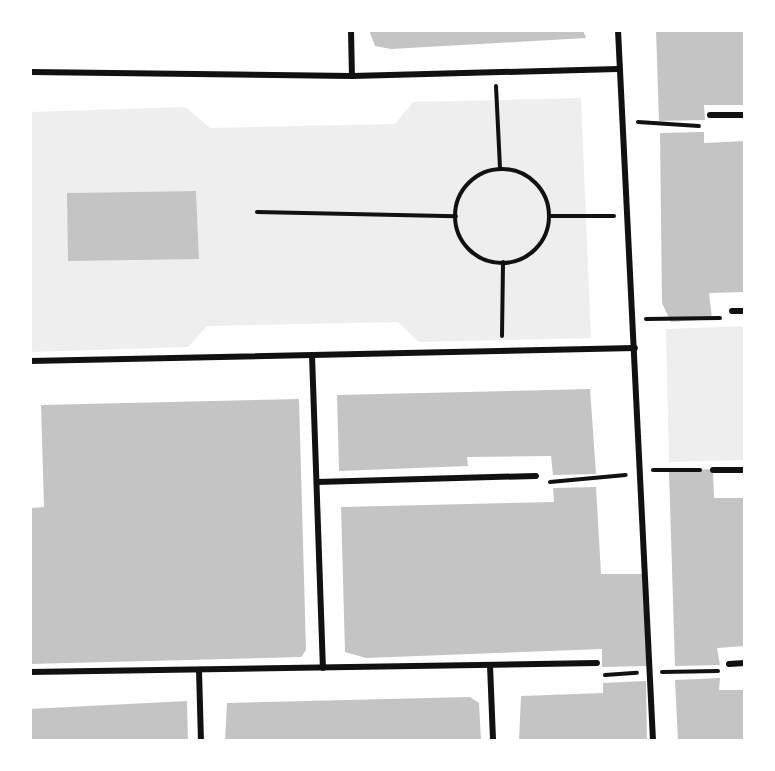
<!DOCTYPE html>
<style>
body{margin:0}
#map{position:relative;width:775px;height:771px;overflow:hidden;background:#fff;font-family:"PT Sans",sans-serif}
div>[style]{position:absolute}
.green>*{inset:0;background:#eee}
.building>*{inset:0;background:#c4c4c4}
.path>*{height:4px;margin:-2px;padding:0 2px;transform-origin:2px;border-radius:2px;background:#111}
.path>.ring{margin:-2px;padding:0;box-sizing:content-box;background:none;border:4px solid #111;border-radius:50%}
.minor>*{height:6px;margin:-3px;padding:0 3px;transform-origin:3px;border-radius:3px;background:#111}
span{translate:-50% -50%;white-space:nowrap;text-align:center;line-height:1.15;-webkit-text-stroke:6px #fff;paint-order:stroke}
.frame{position:absolute;inset:0;border:32px solid #fff;pointer-events:none}
</style>
<div id="map">
<div class="green">
<i style="clip-path:polygon(evenodd,581px 98px,591px 338px,419px 342px,398px 322px,207px 326px,188px 347px,30px 352px,30px 112px,186px 107px,210px 128px,395px 124px,413px 102px,581px 98px,196px 191px,199px 259px,68px 193px,196px 191px)"></i>
<i style="clip-path:polygon(745px 326px,745px 460px,669px 462px,666px 329px)"></i>
</div>
<div class="building">
<i style="clip-path:polygon(369px 30px,583px 30px,586px 38px,391px 49px,375px 46px)"></i>
<i style="clip-path:polygon(656px 30px,745px 30px,745px 105px,704px 105px,705px 120px,659px 121px)"></i>
<i style="clip-path:polygon(704px 132px,704px 143px,745px 141px,745px 292px,709px 293px,712px 319px,671px 322px,662px 303px,660px 133px)"></i>
<i style="clip-path:polygon(196px 191px,199px 259px,68px 261px,67px 193px)"></i>
<i style="clip-path:polygon(590px 389px,596px 474px,553px 475px,551px 456px,467px 457px,468px 466px,339px 471px,337px 395px)"></i>
<i style="clip-path:polygon(299px 399px,306px 650px,301px 657px,30px 664px,30px 508px,44px 507px,41px 405px)"></i>
<i style="clip-path:polygon(713px 469px,714px 498px,745px 498px,745px 646px,717px 648px,720px 665px,675px 666px,669px 471px)"></i>
<i style="clip-path:polygon(596px 487px,601px 574px,642px 574px,647px 666px,602px 667px,602px 649px,366px 658px,345px 652px,341px 507px,554px 502px,553px 488px)"></i>
<i style="clip-path:polygon(720px 678px,719px 690px,745px 690px,745px 741px,678px 741px,675px 680px)"></i>
<i style="clip-path:polygon(646px 681px,647px 741px,519px 741px,521px 696px,603px 693px,603px 683px)"></i>
<i style="clip-path:polygon(470px 697px,479px 703px,481px 741px,225px 741px,227px 703px)"></i>
<i style="clip-path:polygon(187px 701px,188px 741px,30px 741px,30px 709px)"></i>
</div>
<div class="path">
<i style="left:496px;top:86px;width:83px;rotate:87.2deg"></i>
<i style="left:638px;top:122px;width:61px;rotate:3.8deg"></i>
<i class="ring" style="left:455px;top:169px;width:90px;height:90px"></i>
<i style="left:257px;top:212px;width:199px;rotate:1.2deg"></i>
<i style="left:549px;top:216px;width:65px"></i>
<i style="left:646px;top:319px;width:74px;rotate:-0.8deg"></i>
<i style="left:502px;top:336px;width:74px;rotate:-89.2deg"></i>
<i style="left:653px;top:470px;width:47px"></i>
<i style="left:550px;top:482px;width:76px;rotate:-5.3deg"></i>
<i style="left:662px;top:672px;width:56px;rotate:-1deg"></i>
<i style="left:605px;top:675px;width:32px;rotate:-4deg"></i>
</div>
<div class="minor">
<i style="left:351px;top:30px;width:46px;rotate:88.8deg"></i>
<i style="left:618px;top:30px;width:712px;rotate:87.18deg"></i>
<i style="left:30px;top:72px;width:322px;rotate:0.7deg"></i>
<i style="left:352px;top:76px;width:266px;rotate:-1.5deg"></i>
<i style="left:710px;top:115px;width:35px"></i>
<i style="left:732px;top:311px;width:13px"></i>
<i style="left:312px;top:355px;width:313px;rotate:88deg"></i>
<i style="left:30px;top:361px;width:605px;rotate:-1.23deg"></i>
<i style="left:713px;top:470px;width:32px"></i>
<i style="left:317px;top:482px;width:219px;rotate:-1.6deg"></i>
<i style="left:729px;top:664px;width:16px;rotate:-4deg"></i>
<i style="left:490px;top:665px;width:76px;rotate:87.7deg"></i>
<i style="left:199px;top:670px;width:71px;rotate:88.4deg"></i>
<i style="left:30px;top:672px;width:567px;rotate:-0.91deg"></i>
</div>
<div class="frame"></div>
</div>
